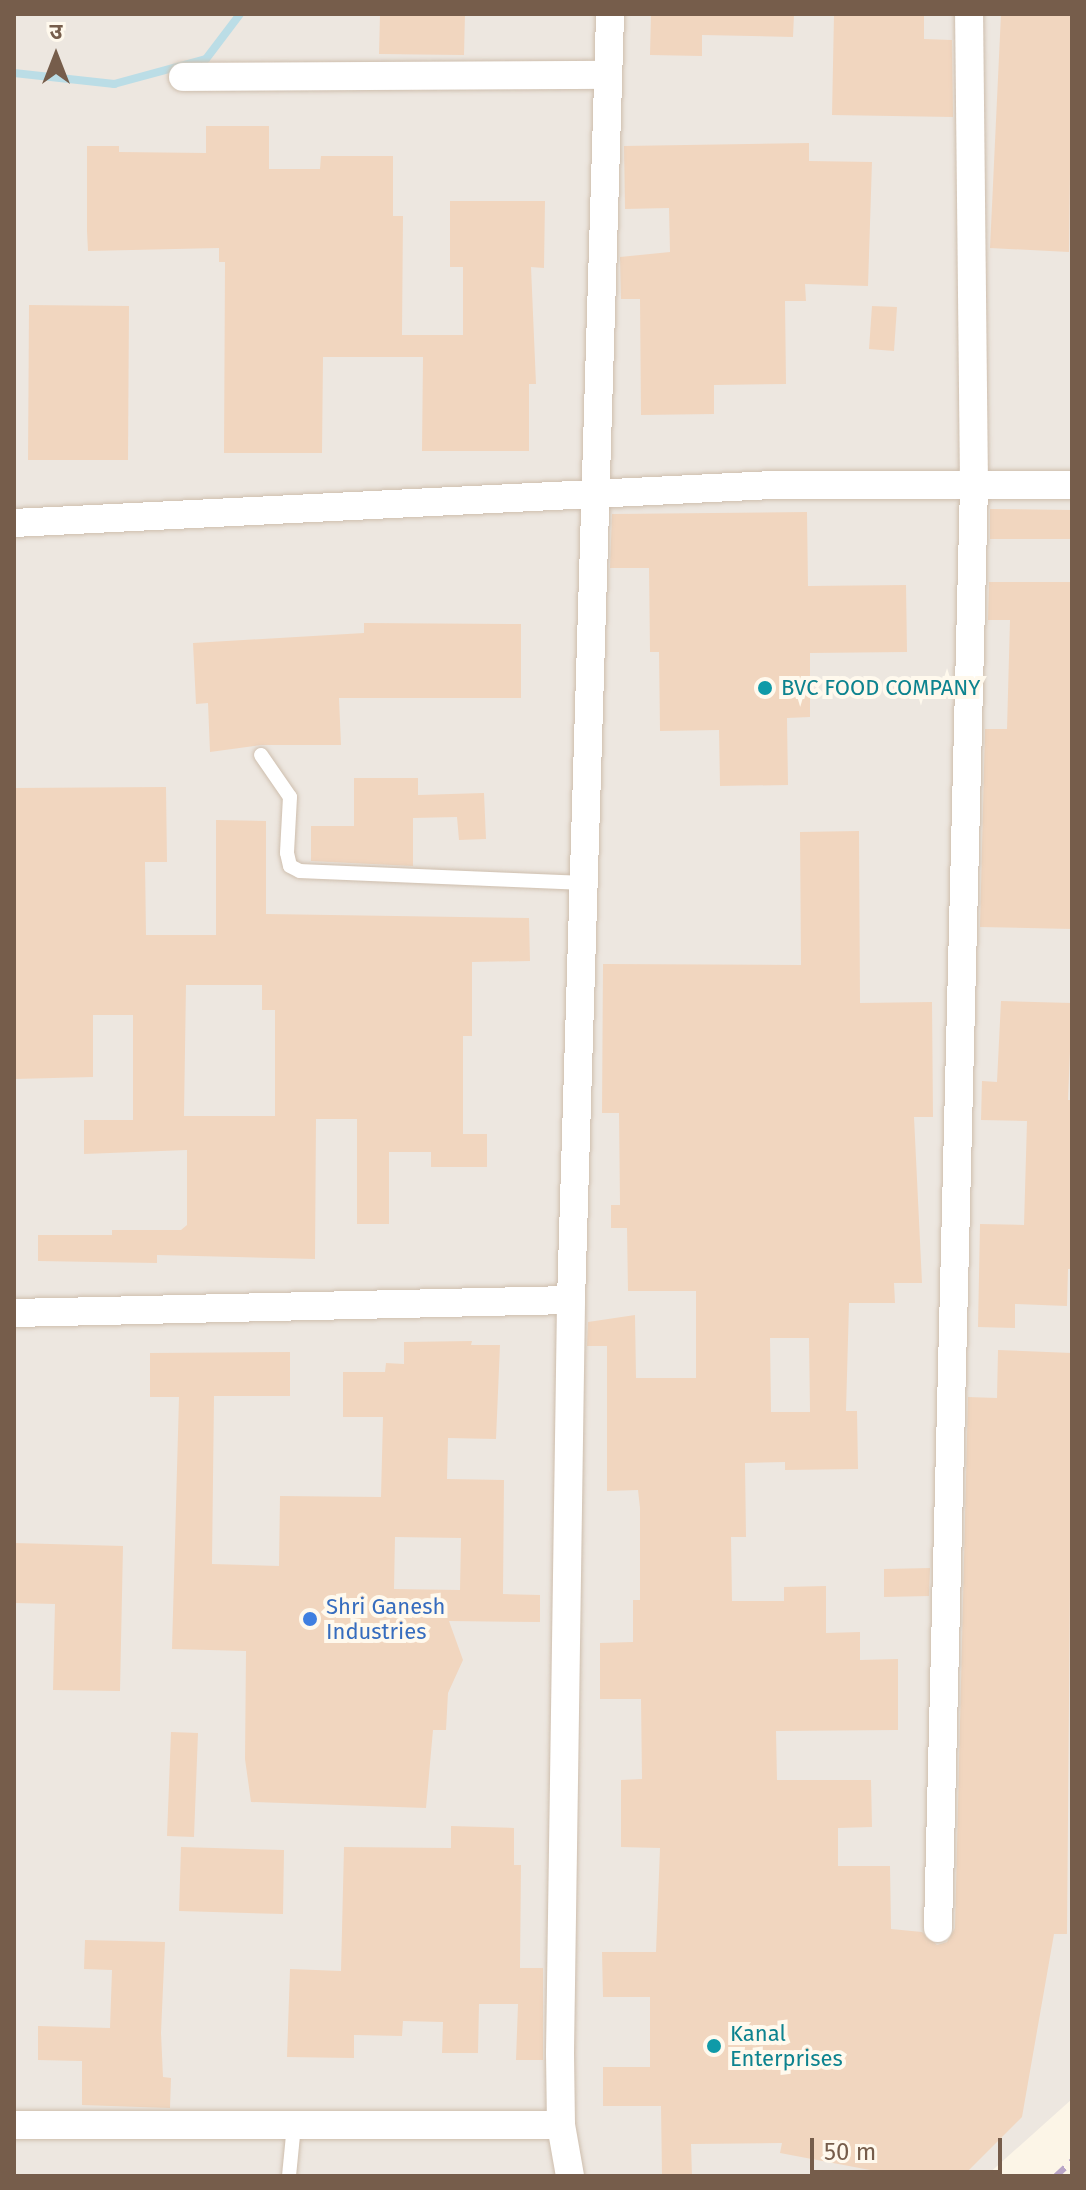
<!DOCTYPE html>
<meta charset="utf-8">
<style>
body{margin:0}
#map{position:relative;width:1086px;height:2190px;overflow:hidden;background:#fcf5e7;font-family:"Fira Sans","Noto Sans Devanagari",sans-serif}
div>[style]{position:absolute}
.industrial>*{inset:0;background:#ede7e0}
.stream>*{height:8px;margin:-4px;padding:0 4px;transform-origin:4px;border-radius:4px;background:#bbdde6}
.building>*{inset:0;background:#f1d6bf}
.roads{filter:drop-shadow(0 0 2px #cebead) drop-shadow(0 0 2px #cebead)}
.lane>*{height:14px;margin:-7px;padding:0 7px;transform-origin:7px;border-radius:7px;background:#fff}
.street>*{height:28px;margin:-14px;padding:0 14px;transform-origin:14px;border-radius:14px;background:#fff}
.rail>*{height:6px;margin-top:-3px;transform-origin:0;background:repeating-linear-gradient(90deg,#b9a5c6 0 12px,transparent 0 20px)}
.dots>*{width:22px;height:22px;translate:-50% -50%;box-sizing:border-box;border:4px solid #fff9ed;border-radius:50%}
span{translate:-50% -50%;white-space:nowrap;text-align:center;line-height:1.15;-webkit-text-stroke:8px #fff9ed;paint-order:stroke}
.culture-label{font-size:22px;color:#0d838f}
.left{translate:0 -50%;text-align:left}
.shop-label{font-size:22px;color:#366cbe}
.frame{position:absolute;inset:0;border:16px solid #765d4b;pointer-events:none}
.north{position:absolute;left:16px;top:16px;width:80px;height:80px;-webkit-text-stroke:6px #fff9ed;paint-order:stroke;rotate:0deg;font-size:22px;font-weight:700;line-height:32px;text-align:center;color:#765d4b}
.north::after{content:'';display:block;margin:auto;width:28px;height:36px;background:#765d4b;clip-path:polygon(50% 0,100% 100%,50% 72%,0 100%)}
.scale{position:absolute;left:810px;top:2138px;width:192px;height:36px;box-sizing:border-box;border:4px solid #765d4b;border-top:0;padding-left:10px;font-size:24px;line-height:28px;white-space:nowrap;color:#765d4b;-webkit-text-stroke:6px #fff9ed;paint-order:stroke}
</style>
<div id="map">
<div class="industrial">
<i style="clip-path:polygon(14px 14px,1072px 14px,1072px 2099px,986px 2176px,14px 2176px)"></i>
</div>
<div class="stream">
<i style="left:14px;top:73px;width:101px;rotate:6.3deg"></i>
<i style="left:114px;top:84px;width:95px;rotate:-15.2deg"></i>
<i style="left:206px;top:59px;width:56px;rotate:-52.9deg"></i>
</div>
<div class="building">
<i style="clip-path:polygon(380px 14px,465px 14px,464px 55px,379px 54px)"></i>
<i style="clip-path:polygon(651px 14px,794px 14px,793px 37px,702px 35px,702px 56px,650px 55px)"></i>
<i style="clip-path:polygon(834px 14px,924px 14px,924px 39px,952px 40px,953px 117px,832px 115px)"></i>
<i style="clip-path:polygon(1001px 14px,1072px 14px,1069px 252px,990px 248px)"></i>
<i style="clip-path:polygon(206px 126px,269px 126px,269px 169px,320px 169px,321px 156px,393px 156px,393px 216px,403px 216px,402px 335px,463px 335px,463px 267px,450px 267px,450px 201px,545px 201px,544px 268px,531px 267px,536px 384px,529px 384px,529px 451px,422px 451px,423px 357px,323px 357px,322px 453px,224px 453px,225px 262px,219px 262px,219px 248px,88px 251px,87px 231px,87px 146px,119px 146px,119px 152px,206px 153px)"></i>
<i style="clip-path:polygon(809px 143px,809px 161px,872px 162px,868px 286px,805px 284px,806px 301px,785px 301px,786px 384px,714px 385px,714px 414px,641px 415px,640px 299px,621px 299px,620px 257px,670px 252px,669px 208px,625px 209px,624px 146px)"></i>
<i style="clip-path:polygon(29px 305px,129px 306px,128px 460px,28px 460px)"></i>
<i style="clip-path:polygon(872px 306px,897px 307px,894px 351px,869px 349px)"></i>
<i style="clip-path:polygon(990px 509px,1072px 510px,1072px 539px,990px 539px)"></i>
<i style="clip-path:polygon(807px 512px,808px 586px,906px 585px,907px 652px,810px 653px,810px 717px,787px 718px,788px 785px,720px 786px,719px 730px,660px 731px,659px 652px,650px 652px,649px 568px,610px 568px,612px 514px)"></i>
<i style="clip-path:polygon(989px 582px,1072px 582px,1072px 929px,980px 927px,985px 729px,1007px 729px,1010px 620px,988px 620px)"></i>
<i style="clip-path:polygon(364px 623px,521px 624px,521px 698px,339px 698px,341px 745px,261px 745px,210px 752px,208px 703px,196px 704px,193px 643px,364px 633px)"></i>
<i style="clip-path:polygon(354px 778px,418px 778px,418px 795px,484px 793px,486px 839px,459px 840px,457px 817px,413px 818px,413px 866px,311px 861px,311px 826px,354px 826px)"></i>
<i style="clip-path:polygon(evenodd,166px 787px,167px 862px,145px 862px,146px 935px,216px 935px,216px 820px,266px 821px,266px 914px,529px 918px,530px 961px,472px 962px,472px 1036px,463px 1036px,463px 1134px,487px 1134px,487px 1167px,431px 1167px,431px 1152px,389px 1152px,389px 1224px,357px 1224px,357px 1119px,316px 1119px,315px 1259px,157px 1255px,157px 1263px,38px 1261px,38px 1235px,112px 1235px,112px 1230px,181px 1230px,187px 1225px,187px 1150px,84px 1154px,84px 1120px,133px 1120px,133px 1015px,93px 1015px,93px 1077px,14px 1079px,14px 788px,166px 787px,186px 985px,262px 985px,262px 1010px,275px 1010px,275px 1116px,184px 1116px,186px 985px)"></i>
<i style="clip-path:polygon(evenodd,859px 831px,860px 1003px,932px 1002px,933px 1117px,914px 1117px,922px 1283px,894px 1283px,895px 1303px,849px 1303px,846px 1411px,857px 1411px,858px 1469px,785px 1470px,785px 1462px,745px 1463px,746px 1537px,731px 1537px,732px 1601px,784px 1601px,784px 1587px,826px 1586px,826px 1633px,860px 1632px,860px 1660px,898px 1659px,898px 1730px,776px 1731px,777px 1780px,871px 1780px,872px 1827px,838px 1828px,838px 1866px,890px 1866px,891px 1929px,922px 1932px,937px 1945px,947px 1942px,955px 1928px,968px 1397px,997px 1398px,998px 1350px,1072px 1353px,1067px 1934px,1054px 1934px,1022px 2117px,963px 2176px,902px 2176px,780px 2153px,782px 2143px,691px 2144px,692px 2176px,662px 2176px,661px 2106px,603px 2106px,603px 2067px,650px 2067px,650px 1997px,603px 1997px,602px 1952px,656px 1952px,660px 1848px,621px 1847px,621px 1780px,642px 1779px,641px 1699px,600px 1699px,600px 1643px,633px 1642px,633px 1600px,640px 1600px,640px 1508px,638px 1490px,607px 1491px,607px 1346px,587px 1346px,588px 1322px,635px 1315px,636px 1378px,696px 1378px,696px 1291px,628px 1291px,627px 1228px,611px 1228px,611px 1205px,620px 1205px,619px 1113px,602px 1113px,603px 964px,801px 965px,800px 832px,859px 831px,770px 1338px,809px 1338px,810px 1412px,771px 1412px,770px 1338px)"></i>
<i style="clip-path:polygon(1001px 1001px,1072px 1003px,1068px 1100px,1072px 1100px,1072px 1269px,1068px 1269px,1067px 1306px,1015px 1304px,1015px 1328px,978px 1327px,980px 1224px,1024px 1225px,1027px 1121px,981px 1120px,982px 1081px,997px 1082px)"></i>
<i style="clip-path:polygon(evenodd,472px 1341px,471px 1345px,500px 1345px,496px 1439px,448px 1438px,447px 1479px,504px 1480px,503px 1594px,540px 1595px,540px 1622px,449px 1621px,463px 1660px,448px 1693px,446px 1730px,433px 1730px,426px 1808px,251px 1802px,245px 1759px,246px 1651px,172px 1649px,179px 1397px,150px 1397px,150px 1353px,290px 1352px,290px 1396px,214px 1396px,212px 1564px,279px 1566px,280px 1496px,381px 1497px,383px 1417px,343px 1417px,343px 1372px,385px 1372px,386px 1363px,404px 1364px,404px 1342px,472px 1341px,395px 1537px,461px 1538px,460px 1590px,394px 1589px,395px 1537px)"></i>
<i style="clip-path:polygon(14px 1543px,123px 1546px,120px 1691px,53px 1690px,55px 1604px,14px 1603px)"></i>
<i style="clip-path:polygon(930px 1568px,929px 1596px,884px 1597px,884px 1569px)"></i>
<i style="clip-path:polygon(171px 1732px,198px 1733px,194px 1837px,167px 1836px)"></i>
<i style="clip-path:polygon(451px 1826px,514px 1828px,514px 1865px,521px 1865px,520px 1968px,543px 1968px,543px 2060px,516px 2060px,518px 2004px,479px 2004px,478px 2053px,442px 2053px,443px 2022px,403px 2021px,402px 2036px,354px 2035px,354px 2058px,287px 2057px,290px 1969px,341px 1971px,344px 1847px,451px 1848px)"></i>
<i style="clip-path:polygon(181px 1847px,284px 1850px,283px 1914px,179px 1911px)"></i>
<i style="clip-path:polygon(85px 1940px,165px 1942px,161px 2033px,163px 2077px,171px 2078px,170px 2108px,82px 2105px,82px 2061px,38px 2060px,38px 2026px,110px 2028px,112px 1970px,84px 1969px)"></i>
</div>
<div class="roads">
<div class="lane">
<i style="left:261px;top:755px;width:51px;rotate:55.4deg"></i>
<i style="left:290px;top:797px;width:56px;rotate:93.1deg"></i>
<i style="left:287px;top:853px;width:13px;rotate:77deg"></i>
<i style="left:290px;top:866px;width:11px;rotate:27deg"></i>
<i style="left:300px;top:871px;width:284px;rotate:2.4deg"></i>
<i style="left:289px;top:2176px;width:51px;rotate:-84.4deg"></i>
</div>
<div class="street">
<i style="left:183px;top:77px;width:425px;rotate:-0.3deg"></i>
<i style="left:14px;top:523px;width:758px;rotate:-2.87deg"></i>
<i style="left:771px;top:485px;width:301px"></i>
<i style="left:14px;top:1313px;width:557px;rotate:-1.34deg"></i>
<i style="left:938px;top:1928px;width:1443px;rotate:-88.57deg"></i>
<i style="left:974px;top:485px;width:471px;rotate:-90.6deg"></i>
<i style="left:14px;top:2125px;width:547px"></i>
<i style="left:570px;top:2176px;width:52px;rotate:-100deg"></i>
<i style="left:561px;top:2125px;width:72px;rotate:-90.8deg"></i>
<i style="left:560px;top:2053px;width:753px;rotate:-89.16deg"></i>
<i style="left:571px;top:1300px;width:1287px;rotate:-88.26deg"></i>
</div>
</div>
<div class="rail">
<i style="left:1056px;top:2176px;width:22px;rotate:-43deg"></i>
</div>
<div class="dots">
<i style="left:765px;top:688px;background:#0f9aa8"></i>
<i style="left:310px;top:1619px;background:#3f7fe0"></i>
<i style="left:714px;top:2046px;background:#0f9aa8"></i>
</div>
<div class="culture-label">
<span class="left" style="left:781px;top:688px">BVC FOOD COMPANY</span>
<span class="left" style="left:730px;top:2046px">Kanal<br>Enterprises</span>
</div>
<div class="shop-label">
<span class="left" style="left:326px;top:1619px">Shri Ganesh<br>Industries</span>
</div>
<div class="frame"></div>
<div class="north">उ</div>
<div class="scale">50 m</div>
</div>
